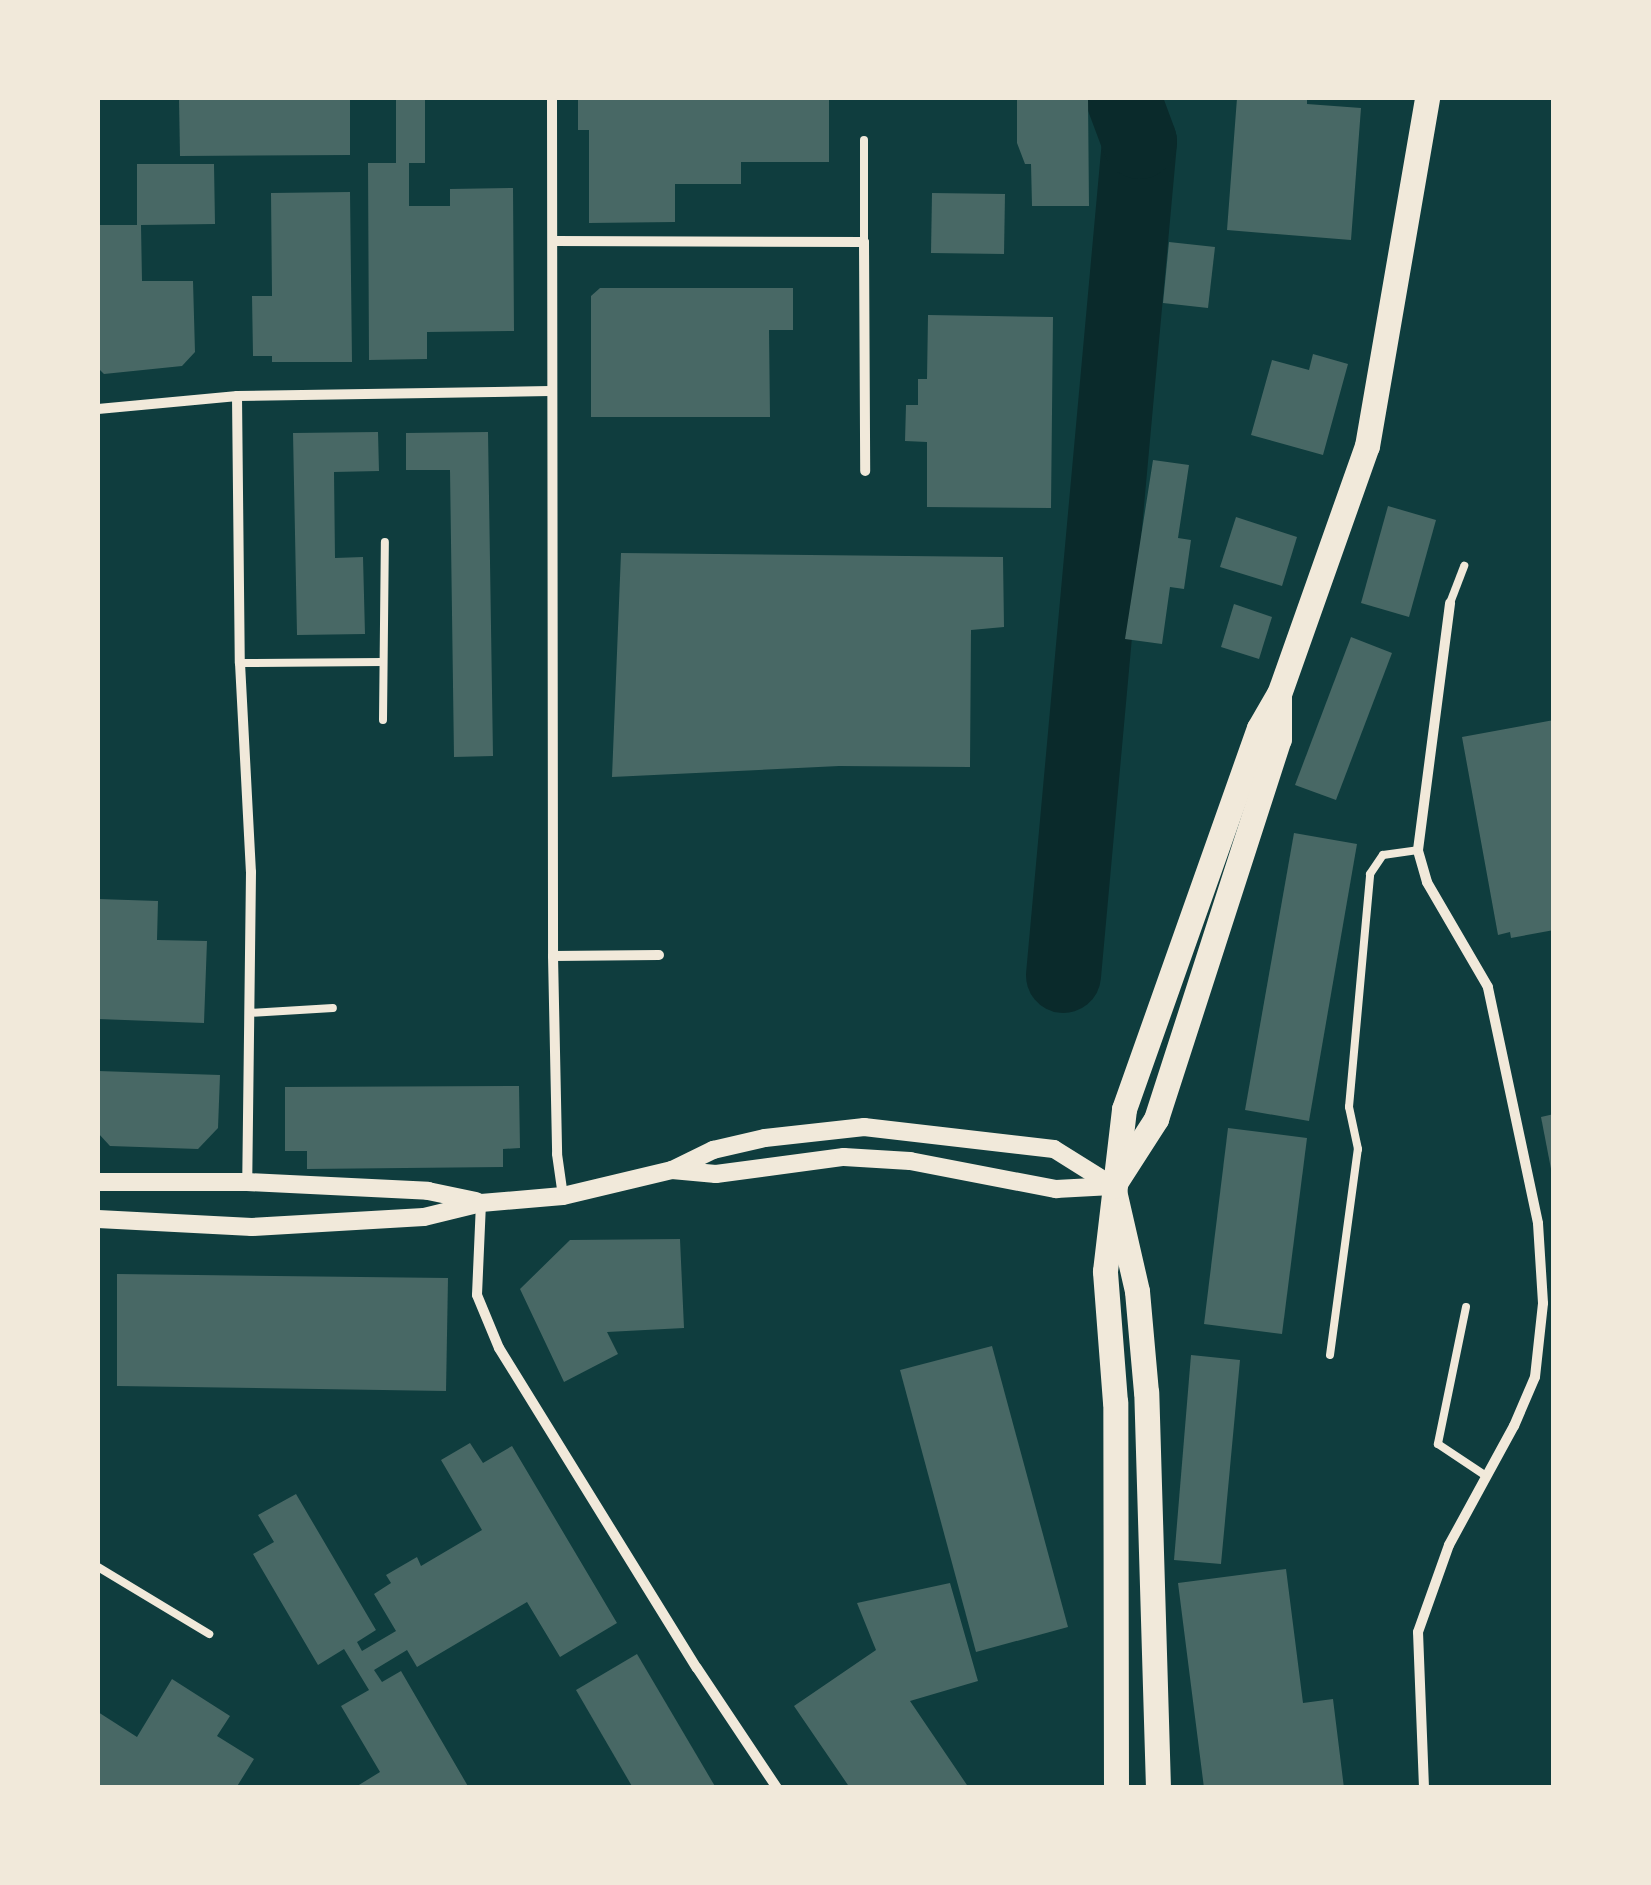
<!DOCTYPE html>
<style>
body{margin:0}
#map{position:relative;width:1651px;height:1885px;overflow:hidden;background:#0f3d3e;font-family:"DejaVu Sans",sans-serif}
div>[style]{position:absolute}
.river>*{height:75px;margin:-37.5px;padding:0 37.5px;transform-origin:37.5px;border-radius:37.5px;background:#0a2a2b}
.building>*{inset:0;background:#486865}
.service>*{height:8px;margin:-4px;padding:0 4px;transform-origin:4px;border-radius:4px;background:#f1e9da}
.minor>*{height:10px;margin:-5px;padding:0 5px;transform-origin:5px;border-radius:5px;background:#f1e9da}
.tertiary>*{height:18px;margin:-9px;padding:0 9px;transform-origin:9px;border-radius:9px;background:#f1e9da}
.primary>*{height:25px;margin:-12.5px;padding:0 12.5px;transform-origin:12.5px;border-radius:12.5px;background:#f1e9da}
span{translate:-50% -50%;white-space:nowrap;text-align:center;line-height:1.15;-webkit-text-stroke:9px #f1e9da;paint-order:stroke}
.frame{position:absolute;inset:0;border:100px solid #f1e9da;pointer-events:none}
</style>
<div id="map">
<div class="river">
<i style="left:1063px;top:975px;width:837px;rotate:-84.79deg"></i>
<i style="left:1139px;top:141px;width:46px;rotate:-110.4deg"></i>
</div>
<div class="building">
<i style="clip-path:polygon(179px 98px,350px 98px,350px 155px,180px 156px)"></i>
<i style="clip-path:polygon(396px 98px,425px 98px,425px 163px,409px 163px,409px 206px,450px 206px,450px 189px,513px 188px,514px 331px,427px 332px,427px 359px,369px 360px,368px 163px,396px 163px)"></i>
<i style="clip-path:polygon(578px 98px,829px 98px,829px 162px,741px 162px,741px 184px,675px 184px,675px 222px,589px 223px,589px 130px,578px 130px)"></i>
<i style="clip-path:polygon(1017px 98px,1088px 98px,1089px 206px,1032px 206px,1031px 164px,1025px 164px,1017px 143px)"></i>
<i style="clip-path:polygon(1237px 98px,1307px 98px,1307px 104px,1361px 108px,1351px 240px,1227px 230px)"></i>
<i style="clip-path:polygon(137px 164px,214px 164px,215px 224px,141px 225px,142px 281px,193px 281px,195px 352px,182px 366px,104px 374px,98px 368px,98px 225px,137px 225px)"></i>
<i style="clip-path:polygon(350px 192px,352px 362px,272px 362px,272px 356px,253px 356px,252px 296px,272px 296px,271px 193px)"></i>
<i style="clip-path:polygon(932px 193px,1005px 194px,1004px 254px,931px 253px)"></i>
<i style="clip-path:polygon(1169px 242px,1215px 247px,1208px 308px,1163px 303px)"></i>
<i style="clip-path:polygon(600px 288px,793px 288px,793px 330px,769px 330px,770px 417px,591px 417px,591px 296px)"></i>
<i style="clip-path:polygon(928px 315px,1053px 317px,1051px 508px,927px 507px,927px 442px,905px 441px,906px 405px,918px 405px,918px 379px,927px 379px)"></i>
<i style="clip-path:polygon(1313px 354px,1348px 364px,1323px 455px,1251px 435px,1272px 360px,1309px 370px)"></i>
<i style="clip-path:polygon(378px 432px,379px 471px,334px 472px,335px 558px,363px 557px,365px 634px,297px 635px,293px 433px)"></i>
<i style="clip-path:polygon(488px 432px,493px 756px,454px 757px,450px 470px,406px 470px,406px 433px)"></i>
<i style="clip-path:polygon(1153px 460px,1189px 465px,1178px 538px,1191px 540px,1184px 589px,1170px 587px,1162px 644px,1125px 639px)"></i>
<i style="clip-path:polygon(1388px 506px,1436px 520px,1409px 617px,1361px 603px)"></i>
<i style="clip-path:polygon(1236px 517px,1297px 537px,1282px 586px,1220px 567px)"></i>
<i style="clip-path:polygon(621px 553px,1003px 557px,1004px 627px,971px 630px,970px 767px,839px 766px,612px 777px)"></i>
<i style="clip-path:polygon(1234px 604px,1272px 617px,1259px 659px,1221px 647px)"></i>
<i style="clip-path:polygon(1351px 637px,1392px 653px,1336px 800px,1295px 785px)"></i>
<i style="clip-path:polygon(1554px 720px,1554px 930px,1511px 938px,1510px 932px,1498px 935px,1462px 737px)"></i>
<i style="clip-path:polygon(1294px 833px,1357px 844px,1309px 1121px,1245px 1110px)"></i>
<i style="clip-path:polygon(98px 899px,158px 901px,157px 940px,207px 941px,204px 1023px,98px 1019px)"></i>
<i style="clip-path:polygon(98px 1071px,220px 1075px,218px 1128px,198px 1149px,110px 1146px,98px 1133px)"></i>
<i style="clip-path:polygon(519px 1086px,520px 1148px,503px 1149px,503px 1167px,307px 1169px,307px 1151px,285px 1151px,285px 1087px)"></i>
<i style="clip-path:polygon(1554px 1114px,1554px 1174px,1552px 1174px,1541px 1117px)"></i>
<i style="clip-path:polygon(1228px 1128px,1307px 1138px,1282px 1334px,1204px 1324px)"></i>
<i style="clip-path:polygon(680px 1239px,684px 1328px,607px 1332px,618px 1354px,564px 1382px,520px 1289px,570px 1240px)"></i>
<i style="clip-path:polygon(117px 1274px,448px 1278px,446px 1391px,117px 1386px)"></i>
<i style="clip-path:polygon(992px 1346px,1068px 1627px,976px 1652px,900px 1370px)"></i>
<i style="clip-path:polygon(1191px 1355px,1240px 1360px,1221px 1564px,1174px 1560px)"></i>
<i style="clip-path:polygon(470px 1443px,483px 1463px,512px 1446px,617px 1623px,560px 1657px,527px 1602px,417px 1667px,407px 1650px,374px 1670px,382px 1682px,401px 1671px,469px 1788px,354px 1788px,380px 1772px,341px 1706px,369px 1690px,344px 1649px,318px 1665px,253px 1554px,274px 1542px,258px 1515px,296px 1494px,376px 1630px,357px 1642px,362px 1651px,396px 1631px,374px 1594px,391px 1583px,386px 1575px,417px 1557px,421px 1566px,482px 1530px,441px 1460px)"></i>
<i style="clip-path:polygon(1286px 1569px,1303px 1703px,1333px 1699px,1344px 1788px,1204px 1788px,1178px 1583px)"></i>
<i style="clip-path:polygon(950px 1583px,978px 1681px,910px 1701px,969px 1788px,850px 1788px,794px 1706px,876px 1650px,857px 1603px)"></i>
<i style="clip-path:polygon(637px 1654px,716px 1788px,633px 1788px,576px 1690px)"></i>
<i style="clip-path:polygon(172px 1679px,230px 1716px,217px 1736px,254px 1759px,236px 1788px,98px 1788px,98px 1712px,137px 1737px)"></i>
</div>
<div class="service">
<i style="left:864px;top:140px;width:102px;rotate:90deg"></i>
<i style="left:1450px;top:603px;width:40px;rotate:-69deg"></i>
<i style="left:240px;top:663px;width:143px;rotate:-0.4deg"></i>
<i style="left:383px;top:720px;width:178px;rotate:-89.4deg"></i>
<i style="left:249px;top:1013px;width:84px;rotate:-3.4deg"></i>
<i style="left:1466px;top:1307px;width:140px;rotate:101.6deg"></i>
<i style="left:1438px;top:1444px;width:58px;rotate:33.7deg"></i>
<i style="left:1330px;top:1355px;width:208px;rotate:-82.3deg"></i>
<i style="left:1358px;top:1149px;width:43px;rotate:-102.1deg"></i>
<i style="left:1349px;top:1107px;width:234px;rotate:-84.8deg"></i>
<i style="left:1370px;top:874px;width:23px;rotate:-56deg"></i>
<i style="left:1383px;top:855px;width:35px;rotate:-8deg"></i>
<i style="left:98px;top:1567px;width:130px;rotate:31.1deg"></i>
</div>
<div class="minor">
<i style="left:552px;top:98px;width:858px;rotate:89.93deg"></i>
<i style="left:553px;top:956px;width:198px;rotate:88.8deg"></i>
<i style="left:557px;top:1154px;width:42px;rotate:81.9deg"></i>
<i style="left:555px;top:241px;width:309px;rotate:0.2deg"></i>
<i style="left:864px;top:242px;width:229px;rotate:89.7deg"></i>
<i style="left:237px;top:396px;width:267px;rotate:89.4deg"></i>
<i style="left:240px;top:663px;width:209px;rotate:87deg"></i>
<i style="left:251px;top:872px;width:310px;rotate:90.7deg"></i>
<i style="left:98px;top:409px;width:140px;rotate:-5.3deg"></i>
<i style="left:237px;top:396px;width:313px;rotate:-0.9deg"></i>
<i style="left:553px;top:956px;width:106px;rotate:-0.5deg"></i>
<i style="left:481px;top:1203px;width:92px;rotate:92.5deg"></i>
<i style="left:477px;top:1295px;width:57px;rotate:67.5deg"></i>
<i style="left:499px;top:1348px;width:376px;rotate:58.3deg"></i>
<i style="left:697px;top:1668px;width:144px;rotate:56.3deg"></i>
<i style="left:1424px;top:1788px;width:156px;rotate:-92.2deg"></i>
<i style="left:1418px;top:1632px;width:92px;rotate:-70.4deg"></i>
<i style="left:1449px;top:1545px;width:136px;rotate:-61.4deg"></i>
<i style="left:1514px;top:1426px;width:53px;rotate:-66.8deg"></i>
<i style="left:1535px;top:1377px;width:74px;rotate:-83.8deg"></i>
<i style="left:1543px;top:1303px;width:80px;rotate:-93.6deg"></i>
<i style="left:1538px;top:1223px;width:241px;rotate:-102deg"></i>
<i style="left:1488px;top:987px;width:121px;rotate:-120.2deg"></i>
<i style="left:1427px;top:882px;width:33px;rotate:-106deg"></i>
<i style="left:1418px;top:850px;width:249px;rotate:-82.6deg"></i>
</div>
<div class="tertiary">
<i style="left:672px;top:1170px;width:44px;rotate:5.2deg"></i>
<i style="left:716px;top:1174px;width:129px;rotate:-7.6deg"></i>
<i style="left:844px;top:1157px;width:66px;rotate:3.5deg"></i>
<i style="left:910px;top:1161px;width:149px;rotate:10.9deg"></i>
<i style="left:1056px;top:1189px;width:56px;rotate:-3.1deg"></i>
<i style="left:98px;top:1182px;width:149px"></i>
<i style="left:247px;top:1182px;width:181px;rotate:2.8deg"></i>
<i style="left:428px;top:1191px;width:49px;rotate:11.8deg"></i>
<i style="left:98px;top:1219px;width:154px;rotate:3deg"></i>
<i style="left:252px;top:1227px;width:172px;rotate:-3.3deg"></i>
<i style="left:424px;top:1217px;width:59px;rotate:-13.8deg"></i>
<i style="left:481px;top:1203px;width:82px;rotate:-4.9deg"></i>
<i style="left:563px;top:1196px;width:112px;rotate:-13.4deg"></i>
<i style="left:672px;top:1170px;width:46px;rotate:-26deg"></i>
<i style="left:713px;top:1150px;width:53px;rotate:-13deg"></i>
<i style="left:765px;top:1138px;width:100px;rotate:-6.3deg"></i>
<i style="left:864px;top:1127px;width:191px;rotate:6.6deg"></i>
<i style="left:1054px;top:1149px;width:70px;rotate:32.1deg"></i>
</div>
<div class="primary">
<i style="left:1116px;top:1788px;width:386px;rotate:-90.1deg"></i>
<i style="left:1115px;top:1402px;width:131px;rotate:-94.4deg"></i>
<i style="left:1105px;top:1271px;width:163px;rotate:-83.3deg"></i>
<i style="left:1124px;top:1109px;width:404px;rotate:-70.5deg"></i>
<i style="left:1259px;top:728px;width:39px;rotate:-60deg"></i>
<i style="left:1279px;top:694px;width:263px;rotate:-70.5deg"></i>
<i style="left:1367px;top:446px;width:353px;rotate:-80.2deg"></i>
<i style="left:1158px;top:1788px;width:396px;rotate:-91.7deg"></i>
<i style="left:1146px;top:1392px;width:101px;rotate:-95.1deg"></i>
<i style="left:1137px;top:1291px;width:108px;rotate:-102.9deg"></i>
<i style="left:1113px;top:1186px;width:80px;rotate:-57.3deg"></i>
<i style="left:1156px;top:1119px;width:399px;rotate:-72.1deg"></i>
<i style="left:1279px;top:739px;width:45px;rotate:-90deg"></i>
</div>
<div class="frame"></div>
</div>
